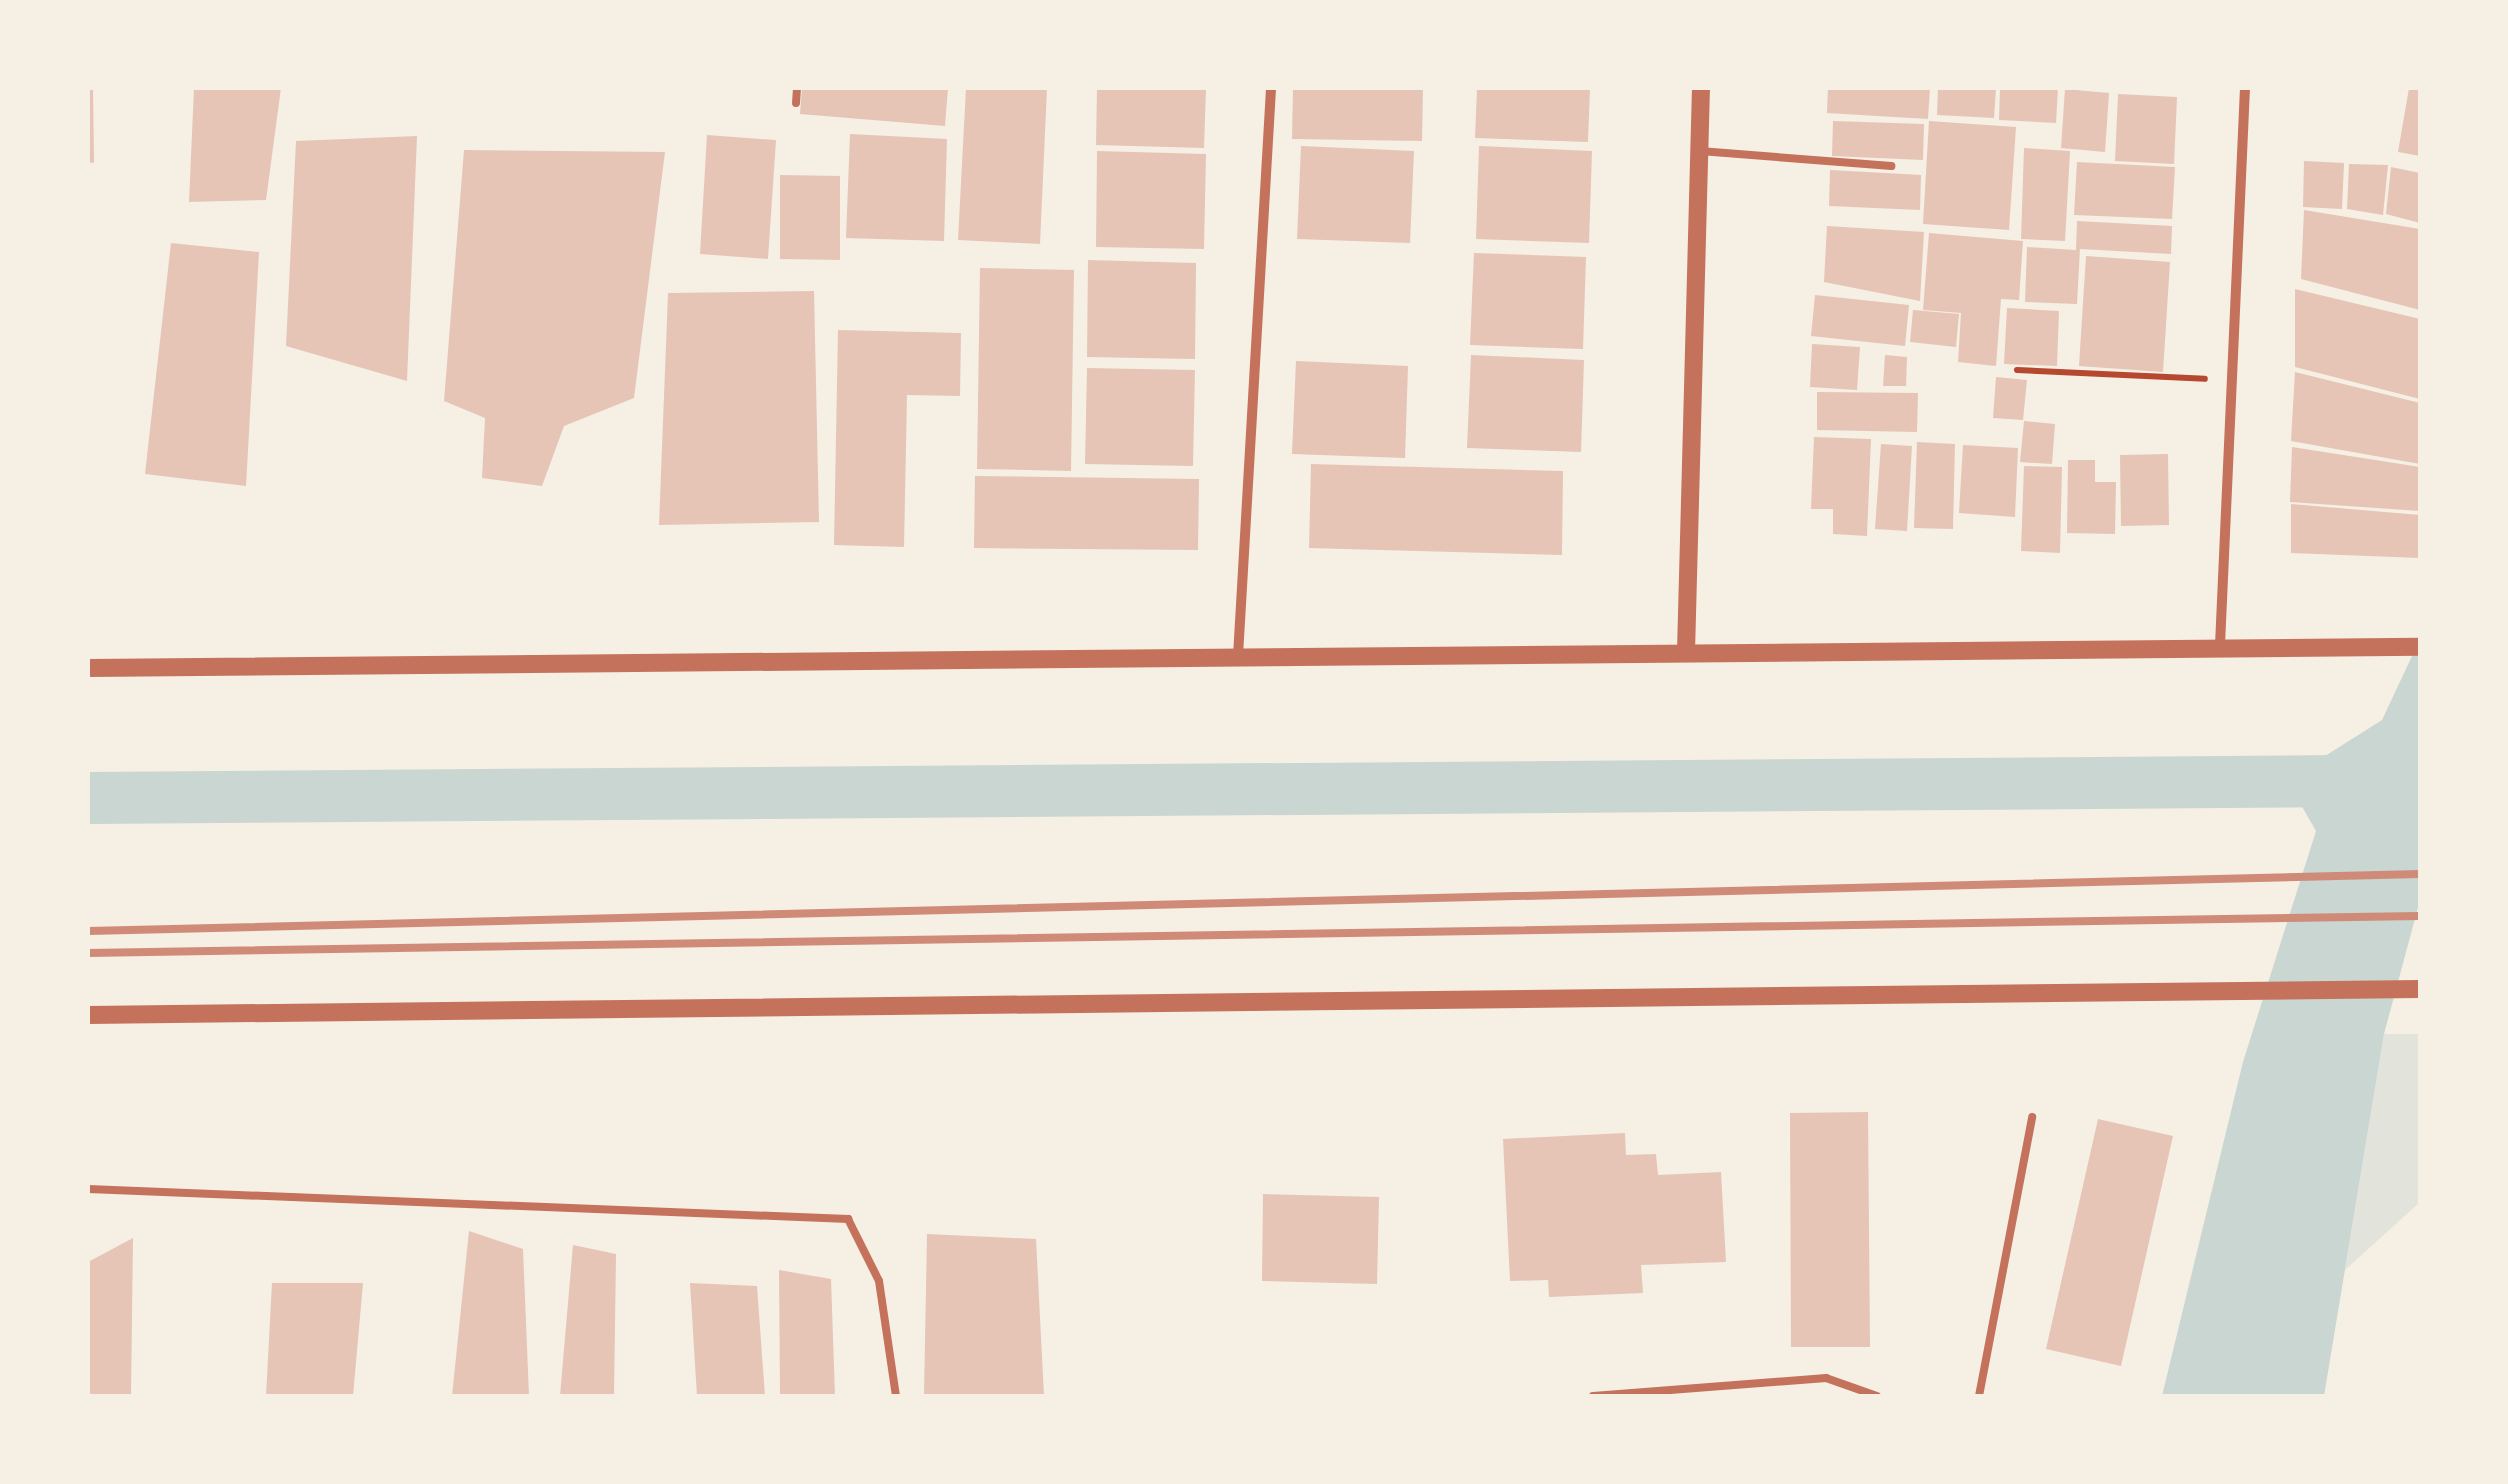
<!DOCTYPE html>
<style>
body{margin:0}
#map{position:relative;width:2508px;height:1484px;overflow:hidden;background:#f6efe4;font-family:"Playfair Display",serif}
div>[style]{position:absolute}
.green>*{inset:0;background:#e2e4dc}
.water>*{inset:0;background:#c9d6d2}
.canal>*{height:52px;margin:-26px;padding:0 26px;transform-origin:26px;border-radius:26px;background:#c9d6d2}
.building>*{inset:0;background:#e6c5b7}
.path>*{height:6px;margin:-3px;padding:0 3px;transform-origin:3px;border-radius:3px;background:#b5482f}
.service>*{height:8px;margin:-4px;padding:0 4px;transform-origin:4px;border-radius:4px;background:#c5725c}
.minor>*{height:10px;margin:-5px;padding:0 5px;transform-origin:5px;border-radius:5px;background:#c5725c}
.tertiary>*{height:18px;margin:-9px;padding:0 9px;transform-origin:9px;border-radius:9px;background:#c5725c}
.rail>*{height:8px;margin:-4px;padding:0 4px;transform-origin:4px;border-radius:4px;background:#cf8b77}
span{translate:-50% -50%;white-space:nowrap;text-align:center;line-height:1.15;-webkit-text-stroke:8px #f6efe4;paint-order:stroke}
.frame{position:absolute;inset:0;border:90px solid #f6efe4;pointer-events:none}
</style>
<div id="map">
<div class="green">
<i style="clip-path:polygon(2384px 1034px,2420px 1034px,2420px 1202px,2345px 1270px)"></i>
</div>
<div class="water">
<i style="clip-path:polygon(2420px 639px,2420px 900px,2384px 1034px,2324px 1396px,2162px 1396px,2243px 1062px,2316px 831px,2296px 796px,2314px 763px,2382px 720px)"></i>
</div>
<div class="canal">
<i style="left:88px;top:798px;width:2286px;rotate:-0.43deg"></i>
</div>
<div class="building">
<i style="clip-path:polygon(88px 88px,93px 88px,94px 163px,88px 162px)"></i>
<i style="clip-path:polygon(194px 88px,281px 88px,266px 200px,189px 202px)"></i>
<i style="clip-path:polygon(802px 88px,948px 88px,945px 126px,800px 114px)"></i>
<i style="clip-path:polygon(966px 88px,1047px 88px,1040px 244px,958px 240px)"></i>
<i style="clip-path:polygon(1097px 88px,1206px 88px,1204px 148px,1096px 145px)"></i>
<i style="clip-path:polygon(1293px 88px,1423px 88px,1422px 141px,1292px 139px)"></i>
<i style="clip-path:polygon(1477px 88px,1590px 88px,1588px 142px,1475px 138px)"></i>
<i style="clip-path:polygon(1828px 88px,1930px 88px,1928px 119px,1827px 113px)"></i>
<i style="clip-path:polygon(1938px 88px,1996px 88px,1994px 118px,1937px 115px)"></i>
<i style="clip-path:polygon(2000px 88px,2058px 88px,2056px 123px,1999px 120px)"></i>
<i style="clip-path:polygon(2409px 88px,2420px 88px,2420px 156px,2398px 152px)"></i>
<i style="clip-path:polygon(2065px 89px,2109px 93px,2105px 152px,2061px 148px)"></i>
<i style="clip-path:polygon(2118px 94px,2177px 97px,2174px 164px,2115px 161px)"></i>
<i style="clip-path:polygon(1833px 121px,1924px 124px,1923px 160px,1832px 156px)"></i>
<i style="clip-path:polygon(1929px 121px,2016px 127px,2009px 230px,1923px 224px)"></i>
<i style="clip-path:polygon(850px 134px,947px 139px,944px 241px,846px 238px)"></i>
<i style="clip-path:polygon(707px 135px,776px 140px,768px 259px,700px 254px)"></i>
<i style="clip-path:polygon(417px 136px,407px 381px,286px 346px,296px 141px)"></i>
<i style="clip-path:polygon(1301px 146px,1414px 151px,1410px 243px,1297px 239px)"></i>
<i style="clip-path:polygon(1479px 146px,1592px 151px,1589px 243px,1476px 239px)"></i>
<i style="clip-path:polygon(2024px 148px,2070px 151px,2065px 241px,2021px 239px)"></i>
<i style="clip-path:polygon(464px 150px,665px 152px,634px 398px,564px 426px,542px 486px,482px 478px,485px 418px,444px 401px)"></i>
<i style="clip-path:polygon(1097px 151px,1206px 154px,1204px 249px,1096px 247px)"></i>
<i style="clip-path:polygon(2304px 161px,2344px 163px,2342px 209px,2303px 207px)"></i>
<i style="clip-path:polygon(2077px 162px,2175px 167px,2172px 219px,2074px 215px)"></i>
<i style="clip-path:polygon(2349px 164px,2388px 165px,2383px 215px,2347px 209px)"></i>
<i style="clip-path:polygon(2391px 167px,2420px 173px,2420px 223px,2386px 214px)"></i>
<i style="clip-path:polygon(1830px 170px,1921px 175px,1920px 210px,1829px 206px)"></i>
<i style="clip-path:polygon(780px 175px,840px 176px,840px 260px,780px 259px)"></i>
<i style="clip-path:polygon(2304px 210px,2420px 229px,2420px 310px,2301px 279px)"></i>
<i style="clip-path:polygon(2077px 221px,2172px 226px,2171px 254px,2080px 249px,2077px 304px,2025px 302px,2027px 247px,2076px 250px)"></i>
<i style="clip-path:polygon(1827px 226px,1924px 232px,1920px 301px,1824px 282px)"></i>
<i style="clip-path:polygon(1929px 233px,2023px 241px,2019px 300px,2001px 299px,1996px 366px,1958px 362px,1961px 313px,1923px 310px)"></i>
<i style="clip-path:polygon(171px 243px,259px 252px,246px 486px,145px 474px)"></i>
<i style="clip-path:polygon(1474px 253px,1586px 257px,1583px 349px,1470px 345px)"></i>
<i style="clip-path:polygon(2086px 256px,2170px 262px,2163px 372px,2079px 366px)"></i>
<i style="clip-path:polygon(1088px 260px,1196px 263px,1195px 359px,1087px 357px)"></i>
<i style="clip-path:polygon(980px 268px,1074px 270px,1071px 471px,977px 469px)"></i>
<i style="clip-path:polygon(2295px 289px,2420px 319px,2420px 399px,2295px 367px)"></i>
<i style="clip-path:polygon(814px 291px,819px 522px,659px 525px,668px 293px)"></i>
<i style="clip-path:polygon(1815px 295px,1909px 305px,1905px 346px,1811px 336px)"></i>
<i style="clip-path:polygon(2007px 308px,2059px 311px,2057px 366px,2004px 364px)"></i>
<i style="clip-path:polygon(1913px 310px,1959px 314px,1956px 347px,1910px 342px)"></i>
<i style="clip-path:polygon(838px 330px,961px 333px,960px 396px,907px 395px,904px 547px,834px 545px)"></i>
<i style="clip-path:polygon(1812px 344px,1860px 347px,1857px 390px,1810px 387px)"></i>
<i style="clip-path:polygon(1471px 355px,1584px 360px,1581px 452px,1467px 448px)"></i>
<i style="clip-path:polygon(1885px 355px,1907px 357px,1906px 386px,1883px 386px)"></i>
<i style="clip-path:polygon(1296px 361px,1408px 366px,1405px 458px,1292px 454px)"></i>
<i style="clip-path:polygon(1087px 368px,1195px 370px,1193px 466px,1085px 464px)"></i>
<i style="clip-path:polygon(2295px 372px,2420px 403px,2420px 464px,2291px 441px)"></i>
<i style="clip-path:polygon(1996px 377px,2027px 380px,2023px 420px,1993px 418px)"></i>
<i style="clip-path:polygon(1817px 392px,1918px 393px,1917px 432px,1817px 430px)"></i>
<i style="clip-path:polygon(2024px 421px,2055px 424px,2052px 464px,2020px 462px)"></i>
<i style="clip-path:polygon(1814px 437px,1871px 439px,1867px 536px,1833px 534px,1833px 509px,1811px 509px)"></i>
<i style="clip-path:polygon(1917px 442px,1955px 444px,1953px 529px,1914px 528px)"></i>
<i style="clip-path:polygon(1881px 444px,1912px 446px,1907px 531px,1875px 529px)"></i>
<i style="clip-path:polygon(1963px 445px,2018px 448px,2015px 517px,1959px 513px)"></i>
<i style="clip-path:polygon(2292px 447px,2420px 467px,2420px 511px,2290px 502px)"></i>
<i style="clip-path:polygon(2168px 454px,2169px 525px,2121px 526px,2120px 455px)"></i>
<i style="clip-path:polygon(2068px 460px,2095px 460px,2095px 482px,2116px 482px,2115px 534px,2067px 533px)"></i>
<i style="clip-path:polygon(1311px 464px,1563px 471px,1562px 555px,1309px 548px)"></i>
<i style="clip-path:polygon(2024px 466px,2062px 467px,2060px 553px,2021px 551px)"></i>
<i style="clip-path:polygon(975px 476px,1199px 479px,1198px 550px,974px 548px)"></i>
<i style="clip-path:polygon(2291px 504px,2420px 515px,2420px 558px,2291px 553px)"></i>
<i style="clip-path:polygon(1868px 1112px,1870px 1347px,1791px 1347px,1790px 1113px)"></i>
<i style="clip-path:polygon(2098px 1119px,2173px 1136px,2121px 1366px,2046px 1349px)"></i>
<i style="clip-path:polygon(1625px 1133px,1626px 1155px,1656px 1154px,1658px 1175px,1721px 1172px,1726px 1262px,1641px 1265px,1643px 1293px,1549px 1297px,1548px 1280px,1510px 1281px,1503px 1139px)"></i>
<i style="clip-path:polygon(1263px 1194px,1379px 1197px,1377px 1284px,1262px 1281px)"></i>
<i style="clip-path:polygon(469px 1231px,523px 1249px,529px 1396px,452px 1396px)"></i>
<i style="clip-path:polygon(927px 1234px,1036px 1239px,1044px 1396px,924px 1396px)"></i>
<i style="clip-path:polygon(133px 1238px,131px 1396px,88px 1396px,88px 1262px)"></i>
<i style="clip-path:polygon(573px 1245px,616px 1254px,614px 1396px,560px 1396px)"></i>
<i style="clip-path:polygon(779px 1270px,831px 1279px,835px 1396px,780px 1396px)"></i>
<i style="clip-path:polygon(272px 1283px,363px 1283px,353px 1396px,266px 1396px)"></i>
<i style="clip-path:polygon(690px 1283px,757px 1286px,765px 1396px,697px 1396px)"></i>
</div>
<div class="path">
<i style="left:2017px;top:370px;width:188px;rotate:2.7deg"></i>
</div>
<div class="service">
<i style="left:796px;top:103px;width:15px;rotate:-86deg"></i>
<i style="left:1700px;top:151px;width:192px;rotate:4.5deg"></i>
<i style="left:88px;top:1189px;width:761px;rotate:2.26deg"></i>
<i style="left:848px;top:1219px;width:69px;rotate:63.4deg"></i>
<i style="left:879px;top:1281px;width:116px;rotate:81.6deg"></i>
<i style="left:1593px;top:1396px;width:234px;rotate:-4.4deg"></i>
<i style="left:1826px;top:1378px;width:54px;rotate:19.4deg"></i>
<i style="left:1979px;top:1396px;width:284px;rotate:-79.2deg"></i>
</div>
<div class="minor">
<i style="left:2220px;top:645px;width:558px;rotate:-87.43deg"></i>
<i style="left:1238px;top:656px;width:569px;rotate:-86.67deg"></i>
</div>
<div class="tertiary">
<i style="left:1686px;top:652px;width:564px;rotate:-88.48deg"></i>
<i style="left:88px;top:668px;width:2332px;rotate:-0.52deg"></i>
<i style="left:88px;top:1015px;width:2332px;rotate:-0.64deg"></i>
</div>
<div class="rail">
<i style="left:88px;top:931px;width:2333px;rotate:-1.4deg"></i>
<i style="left:88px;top:953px;width:2332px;rotate:-0.91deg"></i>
</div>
<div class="frame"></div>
</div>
